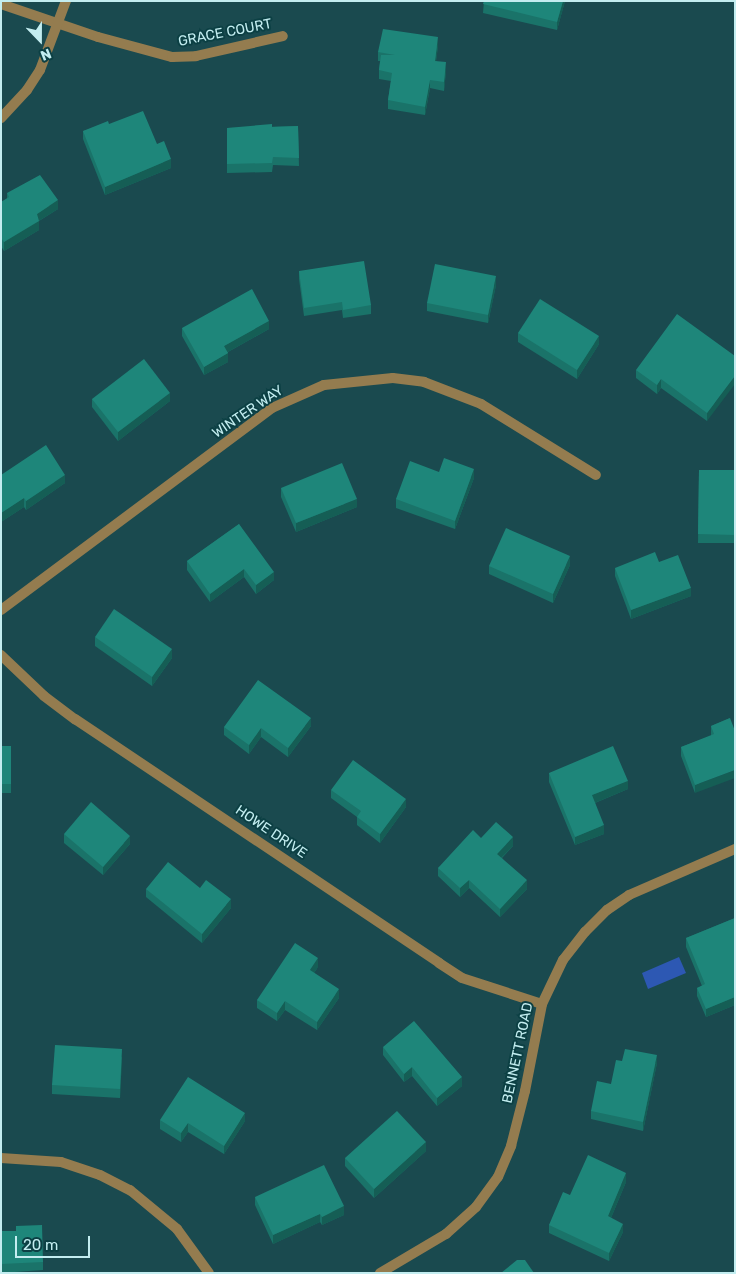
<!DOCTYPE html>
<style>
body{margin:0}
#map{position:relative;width:736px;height:1274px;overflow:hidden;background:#1a4a4f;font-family:Rubik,sans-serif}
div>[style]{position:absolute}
.water>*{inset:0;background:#2d58b3}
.street>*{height:10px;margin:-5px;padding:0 5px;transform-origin:5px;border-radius:5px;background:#947c4f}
.wall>*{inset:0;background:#1a7369}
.shaded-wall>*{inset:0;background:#155e55}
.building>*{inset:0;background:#1e867a}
span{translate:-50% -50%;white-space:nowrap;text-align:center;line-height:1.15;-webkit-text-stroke:4px #0c4044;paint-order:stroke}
.street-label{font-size:14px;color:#c3edf0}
.frame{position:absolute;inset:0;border:2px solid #c3edf0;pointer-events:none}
.north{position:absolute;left:15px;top:15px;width:50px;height:50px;-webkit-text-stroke:4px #0c4044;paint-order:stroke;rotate:158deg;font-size:14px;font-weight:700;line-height:20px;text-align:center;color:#c3edf0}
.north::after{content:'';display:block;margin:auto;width:18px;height:22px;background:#c3edf0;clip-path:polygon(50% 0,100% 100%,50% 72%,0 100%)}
.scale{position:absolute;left:15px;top:1236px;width:75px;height:22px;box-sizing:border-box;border:2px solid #c3edf0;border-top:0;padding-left:6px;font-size:15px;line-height:18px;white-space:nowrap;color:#c3edf0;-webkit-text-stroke:4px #0c4044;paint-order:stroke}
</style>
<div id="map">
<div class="water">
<i style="clip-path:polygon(679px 957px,686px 973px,648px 989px,642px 973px)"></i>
</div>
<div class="street">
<i style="left:1px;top:4px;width:102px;rotate:18.8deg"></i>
<i style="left:98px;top:37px;width:77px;rotate:15.1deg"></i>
<i style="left:172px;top:57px;width:24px;rotate:-2deg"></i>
<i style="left:196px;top:56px;width:89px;rotate:-12.9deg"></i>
<i style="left:1px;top:118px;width:38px;rotate:-47deg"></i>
<i style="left:27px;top:90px;width:24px;rotate:-57deg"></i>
<i style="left:40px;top:70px;width:74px;rotate:-69.4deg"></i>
<i style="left:1px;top:610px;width:338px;rotate:-36.7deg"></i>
<i style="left:272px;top:408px;width:57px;rotate:-23.9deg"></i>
<i style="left:324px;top:385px;width:69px;rotate:-5.8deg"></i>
<i style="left:393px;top:378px;width:31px;rotate:7deg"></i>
<i style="left:424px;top:382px;width:61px;rotate:21.1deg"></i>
<i style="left:481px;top:404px;width:135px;rotate:31.7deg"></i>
<i style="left:1px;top:655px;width:59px;rotate:43.6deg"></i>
<i style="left:44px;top:696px;width:39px;rotate:37deg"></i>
<i style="left:75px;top:719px;width:438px;rotate:33.8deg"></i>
<i style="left:439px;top:963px;width:27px;rotate:33deg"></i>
<i style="left:462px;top:978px;width:84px;rotate:18deg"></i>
<i style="left:1px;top:1158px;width:60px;rotate:3.8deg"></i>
<i style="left:61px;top:1162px;width:41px;rotate:18.4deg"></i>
<i style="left:100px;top:1175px;width:34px;rotate:27deg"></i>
<i style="left:130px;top:1190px;width:61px;rotate:39.7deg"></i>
<i style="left:177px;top:1229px;width:54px;rotate:54deg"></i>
<i style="left:380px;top:1273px;width:77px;rotate:-30.6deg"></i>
<i style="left:446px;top:1234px;width:40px;rotate:-42deg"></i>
<i style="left:476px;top:1207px;width:37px;rotate:-54deg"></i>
<i style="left:498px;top:1177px;width:34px;rotate:-67deg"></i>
<i style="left:511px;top:1146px;width:57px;rotate:-75.7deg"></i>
<i style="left:525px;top:1091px;width:89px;rotate:-78.9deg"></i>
<i style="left:542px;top:1004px;width:49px;rotate:-64.5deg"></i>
<i style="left:563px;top:960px;width:36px;rotate:-52deg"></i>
<i style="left:585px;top:932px;width:31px;rotate:-45deg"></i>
<i style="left:607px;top:910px;width:27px;rotate:-34deg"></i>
<i style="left:629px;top:895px;width:116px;rotate:-23.5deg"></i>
</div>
<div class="wall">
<i style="clip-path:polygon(484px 1px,565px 1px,557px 30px,483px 13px)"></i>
<i style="clip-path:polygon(438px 46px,436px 61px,446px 71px,444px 91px,430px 88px,425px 115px,388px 109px,388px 100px,391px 81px,379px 79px,379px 70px,380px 61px,378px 61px,378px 52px)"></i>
<i style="clip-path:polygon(109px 124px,171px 168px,105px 195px,83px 139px,83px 131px)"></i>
<i style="clip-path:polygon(298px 126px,299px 166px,273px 165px,272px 172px,227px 173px,227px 128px)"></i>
<i style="clip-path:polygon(7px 193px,58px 209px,39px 221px,39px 230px,4px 251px,1px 246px,1px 202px,7px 199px)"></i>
<i style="clip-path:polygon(299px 271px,371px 305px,371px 314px,343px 318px,342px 310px,304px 316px,299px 279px)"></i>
<i style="clip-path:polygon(496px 285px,488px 323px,427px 311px,427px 303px)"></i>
<i style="clip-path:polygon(182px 328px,269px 329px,228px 352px,228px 362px,204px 375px,182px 336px)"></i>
<i style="clip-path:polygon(518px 333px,599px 344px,577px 379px,518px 342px)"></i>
<i style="clip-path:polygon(735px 356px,707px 421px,661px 388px,657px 394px,636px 378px,636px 370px)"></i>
<i style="clip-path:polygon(92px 399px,170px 401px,118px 441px,92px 407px)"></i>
<i style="clip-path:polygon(699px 470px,735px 470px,735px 543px,698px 543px)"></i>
<i style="clip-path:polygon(439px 472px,474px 478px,455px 529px,396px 508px,396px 499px)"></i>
<i style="clip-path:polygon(1px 475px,65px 483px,26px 510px,24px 507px,1px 522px)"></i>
<i style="clip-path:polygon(281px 488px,357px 507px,296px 532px,281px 497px)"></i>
<i style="clip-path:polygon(239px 524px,274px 580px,256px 594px,244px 577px,210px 602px,187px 570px,187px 561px)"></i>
<i style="clip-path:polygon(570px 565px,553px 603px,489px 574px,489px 566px)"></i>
<i style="clip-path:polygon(615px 568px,691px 596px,631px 619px,615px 576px)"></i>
<i style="clip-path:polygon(95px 637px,172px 658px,152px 686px,95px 646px)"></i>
<i style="clip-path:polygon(730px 718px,695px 793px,681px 756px,681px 747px,711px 736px,711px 726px)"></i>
<i style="clip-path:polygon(311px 726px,288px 757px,261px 737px,249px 754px,224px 735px,224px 727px)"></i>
<i style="clip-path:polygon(1px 746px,11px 746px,11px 793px,1px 793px)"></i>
<i style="clip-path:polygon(549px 773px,628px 789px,595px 803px,604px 834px,575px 845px,549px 782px)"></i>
<i style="clip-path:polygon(331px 790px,406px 807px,380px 843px,357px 825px,357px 817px,331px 798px)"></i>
<i style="clip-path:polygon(64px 834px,130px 844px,103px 875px,64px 843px)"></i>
<i style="clip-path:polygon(481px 838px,513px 846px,502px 858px,527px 889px,500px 917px,469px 888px,460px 897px,438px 876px,438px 868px)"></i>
<i style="clip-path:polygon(200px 888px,231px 908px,202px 943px,146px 897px,146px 889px)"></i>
<i style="clip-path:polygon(735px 918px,735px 1005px,706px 1017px,697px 996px,697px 988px,702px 986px,686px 947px,686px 938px)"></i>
<i style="clip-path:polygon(318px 967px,314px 973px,339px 998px,317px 1030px,285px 1010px,277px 1021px,257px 1008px,257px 1000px)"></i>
<i style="clip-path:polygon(383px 1047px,462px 1086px,437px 1106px,412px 1076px,404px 1082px,383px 1055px)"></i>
<i style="clip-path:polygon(122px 1057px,120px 1098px,52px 1094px,52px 1085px)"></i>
<i style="clip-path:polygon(622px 1061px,657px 1063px,643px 1131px,591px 1119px,591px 1111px,611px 1084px)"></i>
<i style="clip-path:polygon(160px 1120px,245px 1121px,224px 1154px,188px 1132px,181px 1142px,160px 1129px)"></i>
<i style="clip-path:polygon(426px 1151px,374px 1198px,345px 1166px,345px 1158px)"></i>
<i style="clip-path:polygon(626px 1182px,611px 1218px,623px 1232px,609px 1261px,549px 1233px,549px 1225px)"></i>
<i style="clip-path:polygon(255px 1197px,344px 1215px,322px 1225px,320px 1222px,273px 1244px,255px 1205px)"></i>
<i style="clip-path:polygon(1px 1231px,43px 1262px,43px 1270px,1px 1273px)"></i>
</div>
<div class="shaded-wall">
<i style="clip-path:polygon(563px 1px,565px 1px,557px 30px,557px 22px)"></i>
<i style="clip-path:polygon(438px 37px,438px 46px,435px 70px,435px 61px)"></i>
<i style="clip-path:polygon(446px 62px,446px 71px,444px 91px,444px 82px)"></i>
<i style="clip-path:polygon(430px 80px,430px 88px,425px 115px,425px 107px)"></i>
<i style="clip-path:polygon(171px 159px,171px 168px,105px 195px,105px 187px)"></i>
<i style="clip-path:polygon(58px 200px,58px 209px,37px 222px,39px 221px,39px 230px,4px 251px,4px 242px,37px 214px)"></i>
<i style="clip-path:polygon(496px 276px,496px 285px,488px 323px,488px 315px)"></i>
<i style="clip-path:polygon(269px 321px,269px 329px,224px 354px,224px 346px)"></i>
<i style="clip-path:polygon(599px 336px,599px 344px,577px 379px,577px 370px)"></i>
<i style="clip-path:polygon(228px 353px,228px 362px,204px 375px,204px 367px)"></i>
<i style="clip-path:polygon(735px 376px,735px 384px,707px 421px,707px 413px)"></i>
<i style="clip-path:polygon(661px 379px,661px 388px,657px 394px,657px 385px)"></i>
<i style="clip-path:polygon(170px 393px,170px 401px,118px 441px,118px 432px)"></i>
<i style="clip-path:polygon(474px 469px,474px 478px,455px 529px,455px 521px)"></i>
<i style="clip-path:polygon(65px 475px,65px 483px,26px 510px,26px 501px)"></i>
<i style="clip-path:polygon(24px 498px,24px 507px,1px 522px,1px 513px)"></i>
<i style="clip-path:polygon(357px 499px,357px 507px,296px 532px,296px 523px)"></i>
<i style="clip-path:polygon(570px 556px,570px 565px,553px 603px,553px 594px)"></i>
<i style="clip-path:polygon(244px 569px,244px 577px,210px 602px,210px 594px)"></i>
<i style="clip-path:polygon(274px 572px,274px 580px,256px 594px,256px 585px)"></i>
<i style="clip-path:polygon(691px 588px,691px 596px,631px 619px,631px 610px)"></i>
<i style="clip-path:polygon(172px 649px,172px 658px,152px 686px,152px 677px)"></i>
<i style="clip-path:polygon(311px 718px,311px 726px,288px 757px,288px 748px)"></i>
<i style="clip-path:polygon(261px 728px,261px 737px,249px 754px,249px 745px)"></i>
<i style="clip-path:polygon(735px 770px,735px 778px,695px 793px,695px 785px)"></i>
<i style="clip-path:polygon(628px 781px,628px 789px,592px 804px,592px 795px)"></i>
<i style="clip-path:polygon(406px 799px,406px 807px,380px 843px,380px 834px)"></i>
<i style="clip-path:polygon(604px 825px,604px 834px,575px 845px,575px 837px)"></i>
<i style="clip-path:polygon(130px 836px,130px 844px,103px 875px,103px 867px)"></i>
<i style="clip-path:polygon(513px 837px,513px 846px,497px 862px,497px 854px)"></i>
<i style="clip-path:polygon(469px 880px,469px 888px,460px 897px,460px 888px)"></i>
<i style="clip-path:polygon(527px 880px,527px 889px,500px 917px,500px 909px)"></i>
<i style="clip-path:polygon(231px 899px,231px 908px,202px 943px,202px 934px)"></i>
<i style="clip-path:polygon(318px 958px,318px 967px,310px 979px,310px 970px)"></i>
<i style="clip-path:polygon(339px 989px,339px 998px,317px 1030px,317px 1022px)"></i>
<i style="clip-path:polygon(735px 997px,735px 1005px,706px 1017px,706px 1009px)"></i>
<i style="clip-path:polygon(285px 1001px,285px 1010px,277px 1021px,277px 1013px)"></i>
<i style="clip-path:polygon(122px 1049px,122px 1057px,120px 1098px,120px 1089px)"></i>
<i style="clip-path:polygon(657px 1055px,657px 1063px,643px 1131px,643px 1122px)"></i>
<i style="clip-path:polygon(412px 1067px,412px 1076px,404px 1082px,404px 1074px)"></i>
<i style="clip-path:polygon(462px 1077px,462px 1086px,437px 1106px,437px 1098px)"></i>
<i style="clip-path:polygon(245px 1113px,245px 1121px,224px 1154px,224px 1146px)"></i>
<i style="clip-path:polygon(188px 1123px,188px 1132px,181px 1142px,181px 1133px)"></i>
<i style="clip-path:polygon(426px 1142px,426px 1151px,374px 1198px,374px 1189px)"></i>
<i style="clip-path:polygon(626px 1173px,626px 1182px,608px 1225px,608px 1216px)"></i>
<i style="clip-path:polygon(344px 1206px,344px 1215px,322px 1225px,322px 1217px)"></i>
<i style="clip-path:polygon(320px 1214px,320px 1222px,273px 1244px,273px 1235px)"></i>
<i style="clip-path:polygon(623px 1224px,623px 1232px,609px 1261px,609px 1253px)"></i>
</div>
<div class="building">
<i style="clip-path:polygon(484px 1px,563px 1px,557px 22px,483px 4px)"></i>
<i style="clip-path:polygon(383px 29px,438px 37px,435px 61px,446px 62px,444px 82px,430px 80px,425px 107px,388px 100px,392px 73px,379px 70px,381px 55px,395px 55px,378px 52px)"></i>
<i style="clip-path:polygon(143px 111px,157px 144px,164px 141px,171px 159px,105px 187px,83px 131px,108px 121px,109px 124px)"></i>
<i style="clip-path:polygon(272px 124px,272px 127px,298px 126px,299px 158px,273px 157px,272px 163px,227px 164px,227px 128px)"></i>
<i style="clip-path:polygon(40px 175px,58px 200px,37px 214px,39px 221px,4px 242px,1px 238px,1px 202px,9px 197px,7px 193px)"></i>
<i style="clip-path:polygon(364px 261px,371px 305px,343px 310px,342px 302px,304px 308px,299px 271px)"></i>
<i style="clip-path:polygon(435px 264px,496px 276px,488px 315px,427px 303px)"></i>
<i style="clip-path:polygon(252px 289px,269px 321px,224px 346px,228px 353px,204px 367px,182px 328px)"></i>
<i style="clip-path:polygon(540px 299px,599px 336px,577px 370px,518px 333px)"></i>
<i style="clip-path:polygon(677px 314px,735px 356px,735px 376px,707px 413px,661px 379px,657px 385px,636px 370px)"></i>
<i style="clip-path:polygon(144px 359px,170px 393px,118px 432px,92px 399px)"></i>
<i style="clip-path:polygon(46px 445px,65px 475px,26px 501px,24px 498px,1px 513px,1px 475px)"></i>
<i style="clip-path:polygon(444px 458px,474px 469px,455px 521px,396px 499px,410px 461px,439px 472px)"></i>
<i style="clip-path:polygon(342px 463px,357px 499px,296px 523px,281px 488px)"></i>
<i style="clip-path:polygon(699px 470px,735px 470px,735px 535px,698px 534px)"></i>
<i style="clip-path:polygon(239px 524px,274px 572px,256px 585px,244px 569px,210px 594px,187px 561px)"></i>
<i style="clip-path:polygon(506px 528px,570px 556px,553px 594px,489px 566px)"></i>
<i style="clip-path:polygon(655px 552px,659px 562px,678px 555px,691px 588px,631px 610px,615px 568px)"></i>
<i style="clip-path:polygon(114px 609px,172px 649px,152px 677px,95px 637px)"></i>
<i style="clip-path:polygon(258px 680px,311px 718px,288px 748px,261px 728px,249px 745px,224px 727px)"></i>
<i style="clip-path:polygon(730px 718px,735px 731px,735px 770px,695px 785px,681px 747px,714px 734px,711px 726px)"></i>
<i style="clip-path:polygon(1px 746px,11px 746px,11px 784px,1px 784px)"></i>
<i style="clip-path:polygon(613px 746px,628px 781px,592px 795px,604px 825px,575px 837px,549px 773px)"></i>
<i style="clip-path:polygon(353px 760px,406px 799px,380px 834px,357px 817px,361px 811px,331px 790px)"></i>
<i style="clip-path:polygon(91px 802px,130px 836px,103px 867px,64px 834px)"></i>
<i style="clip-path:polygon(496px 822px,513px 837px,497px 854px,527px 880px,500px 909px,469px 880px,460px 888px,438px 868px,473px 830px,481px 838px)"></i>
<i style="clip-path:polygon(168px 862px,200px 888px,206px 880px,231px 899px,202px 934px,146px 889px)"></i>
<i style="clip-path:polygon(735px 918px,735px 997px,706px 1009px,697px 988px,705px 984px,686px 938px)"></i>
<i style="clip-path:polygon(295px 943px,318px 958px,310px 970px,339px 989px,317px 1022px,285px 1001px,277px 1013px,257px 1000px)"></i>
<i style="clip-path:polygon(414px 1021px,462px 1077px,437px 1098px,412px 1067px,404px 1074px,383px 1047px)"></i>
<i style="clip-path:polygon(55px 1045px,122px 1049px,120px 1089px,52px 1085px)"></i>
<i style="clip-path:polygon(625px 1049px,657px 1055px,643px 1122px,591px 1111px,597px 1081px,611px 1084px,616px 1060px,622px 1061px)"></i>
<i style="clip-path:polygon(188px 1077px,245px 1113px,224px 1146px,188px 1123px,181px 1133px,160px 1120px)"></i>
<i style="clip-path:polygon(397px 1111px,426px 1142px,374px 1189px,345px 1158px)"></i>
<i style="clip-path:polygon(588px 1155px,626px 1173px,608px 1216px,623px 1224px,609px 1253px,549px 1225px,563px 1192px,570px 1195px)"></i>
<i style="clip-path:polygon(324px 1165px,344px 1206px,322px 1217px,320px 1214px,273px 1235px,255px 1197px)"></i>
<i style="clip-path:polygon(42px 1225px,43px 1262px,1px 1264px,1px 1231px,16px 1231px,16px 1226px)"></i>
<i style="clip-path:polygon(517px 1260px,525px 1260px,534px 1273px,501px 1273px)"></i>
</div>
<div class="street-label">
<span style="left:225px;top:33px;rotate:-11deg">GRACE COURT</span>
<span style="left:248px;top:412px;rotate:-34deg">WINTER WAY</span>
<span style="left:271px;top:832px;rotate:34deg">HOWE DRIVE</span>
<span style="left:518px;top:1053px;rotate:-78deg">BENNETT ROAD</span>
</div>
<div class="frame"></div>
<div class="north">N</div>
<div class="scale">20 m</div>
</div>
